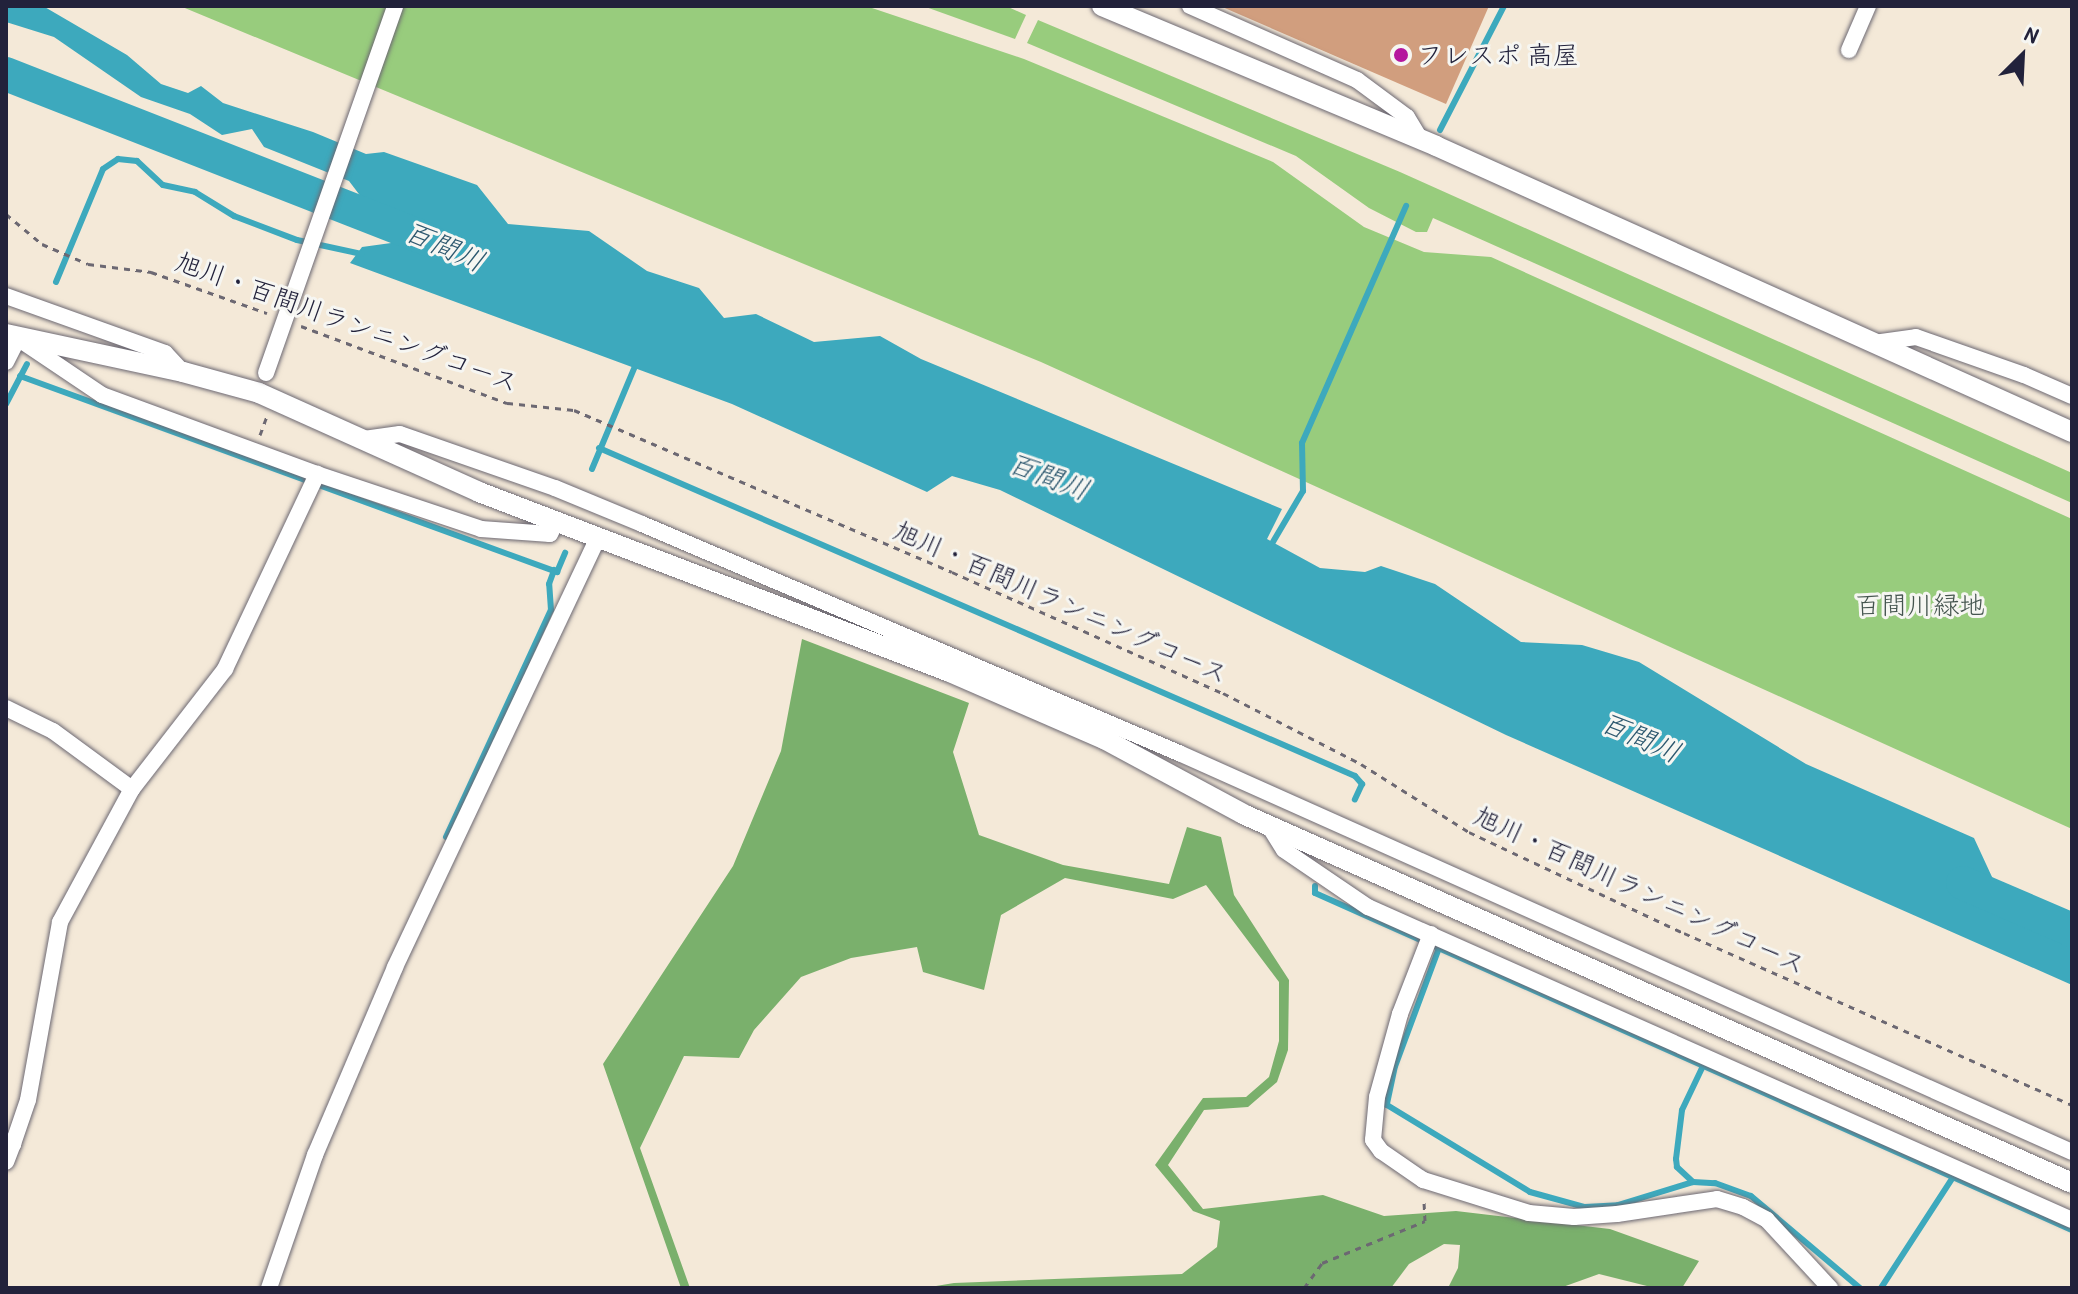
<!DOCTYPE html>
<meta charset="utf-8">
<style>
body{margin:0}
#map{position:relative;width:2078px;height:1294px;overflow:hidden;background:#f4e9d8;font-family:"Patrick Hand","Klee One",sans-serif}
div>[style]{position:absolute}
.green>*{inset:0;background:#98cc7d}
.forest>*{inset:0;background:#7ab06c}
.water>*{inset:0;background:#3da9bd}
.stream>*{height:6px;margin:-3px;padding:0 3px;transform-origin:3px;border-radius:3px;background:#3da9bd}
.river>*{height:34px;margin:-17px;padding:0 17px;transform-origin:17px;border-radius:17px;background:#3da9bd}
.building>*{inset:0;background:#d19e7e}
.path>*{height:3px;margin-top:-1.5px;transform-origin:0;background:repeating-linear-gradient(90deg,#6c6872 0 6px,transparent 0 12px)}
.roads{filter:drop-shadow(0 0 2px #6c6872) drop-shadow(0 0 2px #6c6872)}
.minor>*{height:16px;margin:-8px;padding:0 8px;transform-origin:8px;border-radius:8px;background:#fff}
.tertiary>*{height:20px;margin:-10px;padding:0 10px;transform-origin:10px;border-radius:10px;background:#fff}
.bridges{filter:drop-shadow(0 0 2px #6c6872) drop-shadow(0 0 2px #6c6872)}
.minor-bridge>*{height:16px;margin:-8px;padding:0 8px;transform-origin:8px;border-radius:8px;background:#fff}
.dots>*{width:22px;height:22px;translate:-50% -50%;box-sizing:border-box;border:4px solid #f6f6f2;border-radius:50%}
span{translate:-50% -50%;white-space:nowrap;text-align:center;line-height:1.15;-webkit-text-stroke:6px #f6f6f2;paint-order:stroke}
.poi-label{font-size:26px;color:#22223b}
.left{translate:0 -50%;text-align:left}
.street-label{font-size:26px;color:#22223b}
.park-label{font-size:26px;color:#45554f}
.water-label{font-size:28px;color:#2d586f;font-style:italic}
.frame{position:absolute;inset:0;border:8px solid #22223b;pointer-events:none}
.north{position:absolute;left:1982px;top:16px;width:80px;height:80px;-webkit-text-stroke:6px #f6f6f2;paint-order:stroke;rotate:24deg;font-size:22px;font-weight:700;line-height:32px;text-align:center;color:#22223b}
.north::after{content:'';display:block;margin:auto;width:28px;height:36px;background:#22223b;clip-path:polygon(50% 0,100% 100%,50% 72%,0 100%)}
</style>
<div id="map">
<div class="green">
<i style="clip-path:polygon(180px 6px,866px 6px,1024px 59px,1273px 162px,1364px 227px,1424px 252px,1491px 257px,2072px 519px,2072px 829px,1041px 362px)"></i>
<i style="clip-path:polygon(923px 6px,1006px 6px,1026px 15px,1015px 39px)"></i>
<i style="clip-path:polygon(1038px 20px,1400px 172px,2072px 473px,2072px 503px,1433px 218px,1427px 232px,1416px 232px,1369px 208px,1296px 156px,1027px 43px)"></i>
</div>
<div class="forest">
<i style="clip-path:polygon(802px 639px,969px 703px,953px 752px,979px 835px,1063px 865px,1169px 884px,1187px 827px,1221px 837px,1234px 895px,1289px 980px,1288px 1050px,1277px 1082px,1248px 1107px,1204px 1110px,1168px 1165px,1203px 1209px,1323px 1195px,1384px 1216px,1456px 1211px,1610px 1229px,1699px 1261px,1682px 1288px,1655px 1288px,1599px 1274px,1560px 1288px,1448px 1288px,1458px 1268px,1460px 1245px,1444px 1244px,1409px 1264px,1391px 1288px,924px 1288px,954px 1283px,1182px 1274px,1217px 1247px,1220px 1221px,1193px 1211px,1155px 1165px,1203px 1098px,1246px 1097px,1269px 1077px,1279px 1041px,1279px 982px,1206px 885px,1173px 899px,1065px 878px,1001px 915px,984px 990px,923px 972px,917px 947px,851px 958px,801px 977px,754px 1030px,739px 1058px,684px 1056px,640px 1148px,690px 1288px,681px 1288px,603px 1064px,733px 866px,781px 751px)"></i>
</div>
<div class="water">
<i style="clip-path:polygon(6px 6px,43px 6px,127px 55px,161px 84px,188px 93px,201px 86px,223px 103px,313px 132px,366px 154px,384px 152px,477px 185px,508px 224px,589px 231px,647px 271px,699px 288px,724px 318px,756px 314px,814px 342px,880px 336px,921px 359px,1282px 509px,1267px 539px,1320px 568px,1365px 572px,1381px 566px,1435px 584px,1521px 642px,1582px 645px,1639px 662px,1806px 764px,1974px 838px,2011px 918px,2040px 930px,2072px 923px,2072px 985px,1506px 735px,1000px 490px,952px 476px,927px 492px,732px 404px,350px 263px,362px 247px,413px 240px,368px 206px,349px 181px,264px 147px,252px 129px,222px 135px,190px 114px,141px 97px,54px 37px,6px 22px)"></i>
</div>
<div class="stream">
<i style="left:1440px;top:130px;width:140px;rotate:-62.7deg"></i>
<i style="left:56px;top:282px;width:122px;rotate:-67.4deg"></i>
<i style="left:103px;top:169px;width:18px;rotate:-34deg"></i>
<i style="left:118px;top:159px;width:19px;rotate:6deg"></i>
<i style="left:137px;top:161px;width:35px;rotate:43deg"></i>
<i style="left:163px;top:185px;width:33px;rotate:12deg"></i>
<i style="left:195px;top:192px;width:46px;rotate:31.6deg"></i>
<i style="left:234px;top:216px;width:67px;rotate:20.9deg"></i>
<i style="left:297px;top:240px;width:66px;rotate:12.2deg"></i>
<i style="left:20px;top:376px;width:572px;rotate:20.05deg"></i>
<i style="left:557px;top:572px;width:21px;rotate:-67deg"></i>
<i style="left:6px;top:404px;width:45px;rotate:-62.3deg"></i>
<i style="left:599px;top:448px;width:824px;rotate:23.45deg"></i>
<i style="left:1355px;top:776px;width:11px;rotate:49deg"></i>
<i style="left:1362px;top:784px;width:17px;rotate:115deg"></i>
<i style="left:592px;top:469px;width:114px;rotate:-67.3deg"></i>
<i style="left:1270px;top:547px;width:65px;rotate:-59.5deg"></i>
<i style="left:1303px;top:491px;width:48px;rotate:-91.2deg"></i>
<i style="left:1302px;top:443px;width:259px;rotate:-66.3deg"></i>
<i style="left:446px;top:837px;width:250px;rotate:-65.2deg"></i>
<i style="left:551px;top:610px;width:26px;rotate:-94deg"></i>
<i style="left:549px;top:584px;width:15px;rotate:-70deg"></i>
<i style="left:1315px;top:886px;width:7px;rotate:90deg"></i>
<i style="left:1315px;top:893px;width:829px;rotate:24deg"></i>
<i style="left:1439px;top:948px;width:126px;rotate:110.4deg"></i>
<i style="left:1395px;top:1066px;width:40px;rotate:102deg"></i>
<i style="left:1387px;top:1105px;width:167px;rotate:31.3deg"></i>
<i style="left:1530px;top:1192px;width:57px;rotate:15.3deg"></i>
<i style="left:1585px;top:1207px;width:33px;rotate:-3deg"></i>
<i style="left:1618px;top:1205px;width:78px;rotate:-17deg"></i>
<i style="left:1693px;top:1182px;width:22px;rotate:3deg"></i>
<i style="left:1715px;top:1183px;width:38px;rotate:20deg"></i>
<i style="left:1751px;top:1196px;width:143px;rotate:40.2deg"></i>
<i style="left:1693px;top:1182px;width:22px;rotate:-137deg"></i>
<i style="left:1677px;top:1167px;width:8px;rotate:-97deg"></i>
<i style="left:1676px;top:1159px;width:49px;rotate:-83deg"></i>
<i style="left:1682px;top:1110px;width:49px;rotate:-64.5deg"></i>
<i style="left:1881px;top:1288px;width:132px;rotate:-57deg"></i>
</div>
<div class="river">
<i style="left:6px;top:74px;width:455px;rotate:21.4deg"></i>
<i style="left:1963px;top:883px;width:119px;rotate:23.3deg"></i>
</div>
<div class="building">
<i style="clip-path:polygon(1220px 6px,1489px 6px,1446px 104px)"></i>
</div>
<div class="path">
<i style="left:6px;top:214px;width:47px;rotate:39.8deg"></i>
<i style="left:42px;top:244px;width:50px;rotate:23.5deg"></i>
<i style="left:88px;top:264px;width:64px;rotate:7.2deg"></i>
<i style="left:151px;top:272px;width:123px;rotate:19.5deg"></i>
<i style="left:301px;top:326px;width:220px;rotate:20.5deg"></i>
<i style="left:507px;top:403px;width:67px;rotate:6deg"></i>
<i style="left:574px;top:410px;width:411px;rotate:23.2deg"></i>
<i style="left:952px;top:572px;width:297px;rotate:24.1deg"></i>
<i style="left:1223px;top:693px;width:155px;rotate:27.2deg"></i>
<i style="left:1361px;top:764px;width:128px;rotate:32.2deg"></i>
<i style="left:1469px;top:832px;width:238px;rotate:25.2deg"></i>
<i style="left:1684px;top:933px;width:424px;rotate:23.9deg"></i>
<i style="left:260px;top:435px;width:20px;rotate:-70deg"></i>
<i style="left:1304px;top:1288px;width:31px;rotate:-54deg"></i>
<i style="left:1322px;top:1263px;width:111px;rotate:-22.2deg"></i>
<i style="left:1425px;top:1221px;width:21px;rotate:-93deg"></i>
</div>
<div class="roads">
<div class="minor">
<i style="left:1190px;top:6px;width:183px;rotate:23.9deg"></i>
<i style="left:1357px;top:80px;width:62px;rotate:36.5deg"></i>
<i style="left:1407px;top:117px;width:27px;rotate:59deg"></i>
<i style="left:1849px;top:50px;width:48px;rotate:-66.6deg"></i>
<i style="left:6px;top:296px;width:169px;rotate:19.7deg"></i>
<i style="left:165px;top:353px;width:26px;rotate:47deg"></i>
<i style="left:19px;top:339px;width:100px;rotate:34deg"></i>
<i style="left:102px;top:395px;width:229px;rotate:20.2deg"></i>
<i style="left:317px;top:474px;width:173px;rotate:18.5deg"></i>
<i style="left:481px;top:529px;width:69px;rotate:4.1deg"></i>
<i style="left:550px;top:534px;width:13px;rotate:-63deg"></i>
<i style="left:1874px;top:343px;width:42px;rotate:-8.1deg"></i>
<i style="left:1916px;top:337px;width:114px;rotate:19.4deg"></i>
<i style="left:2024px;top:375px;width:52px;rotate:23.6deg"></i>
<i style="left:6px;top:362px;width:27px;rotate:-63deg"></i>
<i style="left:364px;top:439px;width:36px;rotate:-8deg"></i>
<i style="left:400px;top:434px;width:164px;rotate:19.2deg"></i>
<i style="left:555px;top:488px;width:94px;rotate:22.5deg"></i>
<i style="left:642px;top:524px;width:584px;rotate:23.1deg"></i>
<i style="left:1179px;top:753px;width:978px;rotate:24.08deg"></i>
<i style="left:6px;top:708px;width:52px;rotate:26.1deg"></i>
<i style="left:53px;top:731px;width:98px;rotate:36.3deg"></i>
<i style="left:1269px;top:826px;width:28px;rotate:58deg"></i>
<i style="left:1284px;top:850px;width:102px;rotate:34.2deg"></i>
<i style="left:1368px;top:907px;width:770px;rotate:23.97deg"></i>
<i style="left:1431px;top:934px;width:86px;rotate:111.2deg"></i>
<i style="left:1400px;top:1014px;width:86px;rotate:105.5deg"></i>
<i style="left:1377px;top:1097px;width:43px;rotate:95.3deg"></i>
<i style="left:1373px;top:1140px;width:14px;rotate:54deg"></i>
<i style="left:1381px;top:1151px;width:51px;rotate:34.6deg"></i>
<i style="left:1423px;top:1180px;width:111px;rotate:17.3deg"></i>
<i style="left:1529px;top:1213px;width:45px;rotate:5.1deg"></i>
<i style="left:1574px;top:1217px;width:43px;rotate:-4deg"></i>
<i style="left:1617px;top:1214px;width:101px;rotate:-8.5deg"></i>
<i style="left:1717px;top:1199px;width:27px;rotate:17deg"></i>
<i style="left:1743px;top:1207px;width:27px;rotate:28deg"></i>
<i style="left:1767px;top:1220px;width:93px;rotate:47.2deg"></i>
<i style="left:6px;top:1141px;width:8px;rotate:23deg"></i>
<i style="left:13px;top:1144px;width:19px;rotate:111deg"></i>
<i style="left:13px;top:1144px;width:46px;rotate:-71.2deg"></i>
<i style="left:28px;top:1100px;width:181px;rotate:-79.8deg"></i>
<i style="left:60px;top:922px;width:151px;rotate:-61.6deg"></i>
<i style="left:132px;top:789px;width:152px;rotate:-52.2deg"></i>
<i style="left:225px;top:669px;width:216px;rotate:-64.7deg"></i>
<i style="left:269px;top:1288px;width:141px;rotate:-70.9deg"></i>
<i style="left:315px;top:1155px;width:204px;rotate:-66.9deg"></i>
<i style="left:395px;top:967px;width:472px;rotate:-64.7deg"></i>
</div>
<div class="tertiary">
<i style="left:1102px;top:6px;width:362px;rotate:22.7deg"></i>
<i style="left:1436px;top:146px;width:697px;rotate:24.21deg"></i>
<i style="left:6px;top:334px;width:181px;rotate:12.1deg"></i>
<i style="left:183px;top:372px;width:79px;rotate:15.4deg"></i>
<i style="left:259px;top:393px;width:241px;rotate:24.2deg"></i>
<i style="left:479px;top:492px;width:504px;rotate:20.92deg"></i>
<i style="left:950px;top:672px;width:168px;rotate:23.5deg"></i>
<i style="left:1104px;top:739px;width:158px;rotate:28.3deg"></i>
<i style="left:1243px;top:814px;width:907px;rotate:23.99deg"></i>
</div>
</div>
<div class="bridges">
<div class="minor-bridge">
<i style="left:266px;top:373px;width:389px;rotate:-70.6deg"></i>
</div>
</div>
<div class="dots">
<i style="left:1401px;top:55px;background:#b5179e"></i>
</div>
<div class="poi-label">
<span class="left" style="left:1417px;top:55px">フレスポ 高屋</span>
</div>
<div class="street-label">
<span style="left:347px;top:322px;rotate:20deg">旭川・百間川ランニングコース</span>
<span style="left:1061px;top:602px;rotate:24deg">旭川・百間川ランニングコース</span>
<span style="left:1640px;top:890px;rotate:25deg">旭川・百間川ランニングコース</span>
</div>
<div class="park-label">
<span style="left:1920px;top:605px">百間川緑地</span>
</div>
<div class="water-label">
<span style="left:445px;top:246px;rotate:24deg">百間川</span>
<span style="left:1049px;top:476px;rotate:21deg">百間川</span>
<span style="left:1641px;top:737px;rotate:24deg">百間川</span>
</div>
<div class="frame"></div>
<div class="north">N</div>
</div>
